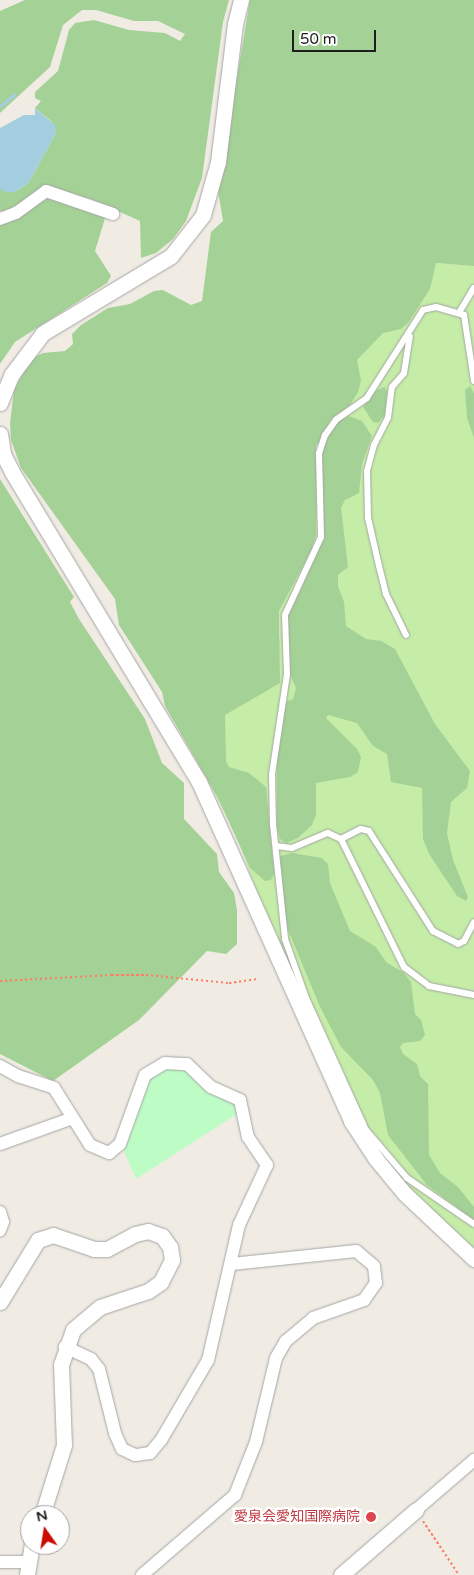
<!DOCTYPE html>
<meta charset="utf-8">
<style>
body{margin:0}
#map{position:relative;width:474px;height:1575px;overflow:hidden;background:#f0ece4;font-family:"Varela Round","Noto Sans JP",sans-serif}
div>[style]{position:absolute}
.grass>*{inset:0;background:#c5eda7}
.forest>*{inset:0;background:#a4d196}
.park>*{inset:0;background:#befcc6}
.water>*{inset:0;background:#a2cee0}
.stream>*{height:3px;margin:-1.5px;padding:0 1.5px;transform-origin:1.5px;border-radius:1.5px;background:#a2cee0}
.path>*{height:2px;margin-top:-1px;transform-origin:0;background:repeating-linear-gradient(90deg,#ff7d65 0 2.5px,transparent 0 5px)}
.roads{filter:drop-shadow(0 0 1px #a5a5a5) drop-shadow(0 0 1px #a5a5a5)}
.service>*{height:6px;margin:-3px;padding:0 3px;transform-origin:3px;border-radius:3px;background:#fff}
.minor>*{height:12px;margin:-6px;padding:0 6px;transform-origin:6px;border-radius:6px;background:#fff}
.tertiary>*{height:15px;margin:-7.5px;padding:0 7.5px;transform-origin:7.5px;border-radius:7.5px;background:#fff}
.dots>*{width:14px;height:14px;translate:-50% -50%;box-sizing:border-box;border:2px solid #fff;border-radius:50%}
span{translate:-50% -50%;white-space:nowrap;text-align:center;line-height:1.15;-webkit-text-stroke:4.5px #fff;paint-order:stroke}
.health-label{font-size:14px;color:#be3a42}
.right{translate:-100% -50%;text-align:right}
.north{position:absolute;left:20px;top:1505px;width:50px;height:50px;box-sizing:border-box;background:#fff;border:1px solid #a5a5a5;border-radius:50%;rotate:347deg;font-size:14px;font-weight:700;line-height:20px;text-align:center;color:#1e1e1e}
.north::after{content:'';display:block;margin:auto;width:18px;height:22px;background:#cc0b00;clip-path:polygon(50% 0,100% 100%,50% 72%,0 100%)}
.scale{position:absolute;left:292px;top:30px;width:84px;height:22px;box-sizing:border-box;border:2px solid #1e1e1e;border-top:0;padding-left:6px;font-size:15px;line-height:18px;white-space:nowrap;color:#1e1e1e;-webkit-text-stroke:4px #fff;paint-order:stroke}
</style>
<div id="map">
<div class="grass">
<i style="clip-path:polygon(436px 263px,474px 266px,474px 1250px,405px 1186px,358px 1125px,260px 901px,237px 837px,196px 757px,165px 706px,280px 638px,279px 611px,311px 551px,322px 388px)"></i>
</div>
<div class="forest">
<i style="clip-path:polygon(25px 0,229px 0,223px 22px,202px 178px,186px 221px,173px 239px,156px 253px,141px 258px,140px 221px,91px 199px,49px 188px,8px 212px,0 211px,0 188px,15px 192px,29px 182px,56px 133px,51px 121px,35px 108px,41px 101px,35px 98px,35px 92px,58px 71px,69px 30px,75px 23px,94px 20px,129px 30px,165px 33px,180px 41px,185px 34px,158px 21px,134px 21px,96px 10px,82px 10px,63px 25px,50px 67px,0 113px,0 11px)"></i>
<i style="clip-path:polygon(250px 0,474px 0,474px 266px,436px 263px,430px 289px,408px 323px,401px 329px,383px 333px,357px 360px,361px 381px,358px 392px,350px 405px,331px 419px,316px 447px,316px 535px,311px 551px,279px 611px,280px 683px,225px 715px,226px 761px,229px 767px,249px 773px,266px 787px,274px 874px,271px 880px,265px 881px,250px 868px,218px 798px,165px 706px,162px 692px,119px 625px,115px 599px,21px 468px,11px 440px,10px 423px,14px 390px,31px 359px,43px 353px,65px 351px,73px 344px,72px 334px,81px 325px,108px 308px,130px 304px,154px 291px,163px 290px,191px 305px,202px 301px,211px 232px,223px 221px,218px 191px)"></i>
<i style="clip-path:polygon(53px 196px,106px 215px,95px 251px,111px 276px,107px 283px,15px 342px,0 364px,0 223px,37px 201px)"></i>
<i style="clip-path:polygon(470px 386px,474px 393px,474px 438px,467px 418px,465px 390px)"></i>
<i style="clip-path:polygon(384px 387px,387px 391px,385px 415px,378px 423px,373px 422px,363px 407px,377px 390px)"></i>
<i style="clip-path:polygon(349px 416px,362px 421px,372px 436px,362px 464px,359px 493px,345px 500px,341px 508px,348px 567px,338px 575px,338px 586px,344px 602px,346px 626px,366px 639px,381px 641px,395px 649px,435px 724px,470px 771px,467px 788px,451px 802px,447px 833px,453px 860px,468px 897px,466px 901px,457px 896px,429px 854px,423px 839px,422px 788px,391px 782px,387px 754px,373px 746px,357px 723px,328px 715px,326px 718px,357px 749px,361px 757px,358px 772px,350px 777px,316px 783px,316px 815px,312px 825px,298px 838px,286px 843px,280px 839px,277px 827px,277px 750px,286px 702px,293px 699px,296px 688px,290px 674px,288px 617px,324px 539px,322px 449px,337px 422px)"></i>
<i style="clip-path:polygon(0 479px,74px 597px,70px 602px,79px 619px,145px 719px,162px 763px,184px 783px,184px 819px,217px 854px,219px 872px,234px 893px,237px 910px,237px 944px,226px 954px,207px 951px,139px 1020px,53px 1081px,0 1054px)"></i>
<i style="clip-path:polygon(292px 853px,322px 858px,328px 864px,330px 883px,350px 931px,376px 947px,386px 962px,404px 973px,411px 982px,415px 1014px,421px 1020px,425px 1035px,420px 1041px,403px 1043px,400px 1047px,403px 1054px,417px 1064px,420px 1076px,428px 1084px,429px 1155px,440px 1173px,458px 1187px,474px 1207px,474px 1220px,427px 1185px,388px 1135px,380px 1093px,373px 1080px,341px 1047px,320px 1007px,286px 925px,280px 856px)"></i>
</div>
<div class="park">
<i style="clip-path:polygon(167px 1068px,185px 1068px,233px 1098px,237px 1114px,136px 1179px,123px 1149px,150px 1078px)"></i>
</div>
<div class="water">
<i style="clip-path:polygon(35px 108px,55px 125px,56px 133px,29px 182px,15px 192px,4px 192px,0 188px,0 128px,24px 115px,35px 115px)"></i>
</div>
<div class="stream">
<i style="left:0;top:106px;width:18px;rotate:-38deg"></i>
</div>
<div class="path">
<i style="left:0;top:981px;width:111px;rotate:-3.1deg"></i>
<i style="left:111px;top:975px;width:35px"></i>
<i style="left:146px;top:975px;width:83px;rotate:5.5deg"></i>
<i style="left:229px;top:983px;width:28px;rotate:-8deg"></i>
<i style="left:423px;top:1521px;width:65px;rotate:56.3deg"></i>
</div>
<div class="roads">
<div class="service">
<i style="left:460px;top:311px;width:27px;rotate:-59deg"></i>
<i style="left:474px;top:381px;width:67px;rotate:-98.6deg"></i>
<i style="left:464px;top:315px;width:29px;rotate:-164deg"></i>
<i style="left:436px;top:307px;width:13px;rotate:167deg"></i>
<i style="left:423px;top:310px;width:104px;rotate:122.5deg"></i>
<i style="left:367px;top:398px;width:38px;rotate:145deg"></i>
<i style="left:336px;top:420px;width:19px;rotate:126deg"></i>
<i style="left:325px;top:435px;width:20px;rotate:108deg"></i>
<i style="left:319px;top:454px;width:83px;rotate:88.6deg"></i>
<i style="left:321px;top:537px;width:86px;rotate:114.8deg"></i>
<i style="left:285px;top:615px;width:59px;rotate:88.1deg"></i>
<i style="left:287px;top:674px;width:101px;rotate:98.5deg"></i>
<i style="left:272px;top:774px;width:50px;rotate:88.9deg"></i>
<i style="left:273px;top:824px;width:116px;rotate:84deg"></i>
<i style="left:285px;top:939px;width:63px;rotate:70.4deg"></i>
<i style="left:306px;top:998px;width:145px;rotate:65.6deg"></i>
<i style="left:366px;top:1130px;width:63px;rotate:49.5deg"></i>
<i style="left:407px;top:1178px;width:81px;rotate:34.5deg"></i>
<i style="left:406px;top:635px;width:46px;rotate:-116deg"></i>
<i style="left:386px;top:594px;width:29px;rotate:-104deg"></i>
<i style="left:379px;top:566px;width:49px;rotate:-102.9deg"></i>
<i style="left:368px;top:518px;width:47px;rotate:-91.2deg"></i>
<i style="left:367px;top:471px;width:27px;rotate:-75deg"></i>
<i style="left:374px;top:445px;width:30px;rotate:-63deg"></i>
<i style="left:388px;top:418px;width:31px;rotate:-83deg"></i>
<i style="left:392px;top:387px;width:18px;rotate:-49deg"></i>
<i style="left:404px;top:373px;width:37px;rotate:-81deg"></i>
<i style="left:341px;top:839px;width:22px;rotate:-27deg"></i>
<i style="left:361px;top:829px;width:8px;rotate:14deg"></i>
<i style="left:369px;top:831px;width:119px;rotate:57.4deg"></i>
<i style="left:433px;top:931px;width:28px;rotate:27deg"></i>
<i style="left:458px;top:944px;width:7px;rotate:-27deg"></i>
<i style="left:464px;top:941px;width:21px;rotate:-62deg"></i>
<i style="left:276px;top:846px;width:16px;rotate:7deg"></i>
<i style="left:292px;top:848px;width:39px;rotate:-23deg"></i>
<i style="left:328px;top:833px;width:14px;rotate:25deg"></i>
<i style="left:341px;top:839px;width:143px;rotate:63.8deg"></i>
<i style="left:404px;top:967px;width:31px;rotate:37deg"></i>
<i style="left:429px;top:986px;width:46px;rotate:11.3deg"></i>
</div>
<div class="minor">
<i style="left:0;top:219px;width:17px;rotate:-21deg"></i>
<i style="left:16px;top:213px;width:37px;rotate:-36deg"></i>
<i style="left:46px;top:191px;width:71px;rotate:18.9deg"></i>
<i style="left:0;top:1066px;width:21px;rotate:29deg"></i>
<i style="left:18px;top:1076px;width:38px;rotate:18deg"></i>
<i style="left:54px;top:1088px;width:67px;rotate:57.7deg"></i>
<i style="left:90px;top:1145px;width:21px;rotate:23deg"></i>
<i style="left:109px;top:1153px;width:14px;rotate:-39deg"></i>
<i style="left:120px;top:1144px;width:73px;rotate:-70.1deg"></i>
<i style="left:145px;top:1075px;width:23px;rotate:-31deg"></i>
<i style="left:165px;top:1063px;width:22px;rotate:3deg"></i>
<i style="left:187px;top:1064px;width:33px;rotate:44deg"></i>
<i style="left:211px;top:1087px;width:32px;rotate:24deg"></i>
<i style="left:240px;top:1100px;width:38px;rotate:78deg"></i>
<i style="left:248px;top:1137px;width:34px;rotate:56deg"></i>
<i style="left:267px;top:1165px;width:66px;rotate:115deg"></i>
<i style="left:239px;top:1225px;width:139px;rotate:102.9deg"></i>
<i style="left:208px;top:1360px;width:93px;rotate:120.4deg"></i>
<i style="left:161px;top:1440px;width:17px;rotate:130deg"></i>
<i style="left:150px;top:1453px;width:15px;rotate:172deg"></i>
<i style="left:135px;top:1455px;width:14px;rotate:-155deg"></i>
<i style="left:122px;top:1449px;width:17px;rotate:-114deg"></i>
<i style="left:115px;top:1433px;width:66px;rotate:-104deg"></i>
<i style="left:99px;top:1369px;width:13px;rotate:-129deg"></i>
<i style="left:91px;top:1359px;width:29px;rotate:-155deg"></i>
<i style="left:0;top:1144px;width:77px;rotate:-19.6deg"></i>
<i style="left:0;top:1212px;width:10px;rotate:73deg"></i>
<i style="left:3px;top:1222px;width:9px;rotate:111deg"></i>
<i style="left:416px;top:1510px;width:77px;rotate:-40.8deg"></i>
<i style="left:0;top:1562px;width:28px"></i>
<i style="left:142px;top:1575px;width:123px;rotate:-40.7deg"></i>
<i style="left:235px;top:1495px;width:57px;rotate:-68.4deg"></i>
<i style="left:256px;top:1442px;width:86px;rotate:-76.6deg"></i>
<i style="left:276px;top:1358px;width:20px;rotate:-60deg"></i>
<i style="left:286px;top:1341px;width:35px;rotate:-40deg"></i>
<i style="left:313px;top:1318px;width:54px;rotate:-19.4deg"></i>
<i style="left:364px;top:1300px;width:21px;rotate:-55deg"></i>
<i style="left:376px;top:1283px;width:17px;rotate:-97deg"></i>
<i style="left:374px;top:1266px;width:23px;rotate:-140deg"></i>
<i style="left:356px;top:1251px;width:125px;rotate:174deg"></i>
</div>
<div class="tertiary">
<i style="left:0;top:403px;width:31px;rotate:-68deg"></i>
<i style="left:12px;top:374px;width:51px;rotate:-52.9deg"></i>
<i style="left:43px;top:333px;width:149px;rotate:-31deg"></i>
<i style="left:171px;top:256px;width:52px;rotate:-52deg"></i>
<i style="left:203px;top:215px;width:55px;rotate:-74.2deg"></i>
<i style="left:218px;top:162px;width:139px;rotate:-83deg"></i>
<i style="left:235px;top:24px;width:25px;rotate:-76deg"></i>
<i style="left:0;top:434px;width:20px;rotate:81deg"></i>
<i style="left:3px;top:454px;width:20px;rotate:63deg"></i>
<i style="left:12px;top:472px;width:362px;rotate:58.9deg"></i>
<i style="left:199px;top:782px;width:372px;rotate:65.8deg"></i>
<i style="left:351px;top:1121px;width:45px;rotate:56.7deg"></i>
<i style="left:376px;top:1159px;width:45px;rotate:50.4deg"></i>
<i style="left:405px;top:1194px;width:95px;rotate:43.3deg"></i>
<i style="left:0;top:1302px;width:73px;rotate:-58.5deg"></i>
<i style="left:38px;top:1240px;width:16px;rotate:-18deg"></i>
<i style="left:53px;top:1235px;width:43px;rotate:18.9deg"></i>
<i style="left:94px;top:1249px;width:13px"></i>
<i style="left:107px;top:1249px;width:32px;rotate:-28deg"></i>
<i style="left:135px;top:1234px;width:13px;rotate:-13deg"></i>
<i style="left:148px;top:1231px;width:15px;rotate:20deg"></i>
<i style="left:162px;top:1236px;width:14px;rotate:54deg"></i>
<i style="left:170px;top:1247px;width:13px;rotate:81deg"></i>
<i style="left:172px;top:1260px;width:25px;rotate:117deg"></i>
<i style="left:161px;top:1282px;width:16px;rotate:145deg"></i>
<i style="left:148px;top:1291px;width:51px;rotate:161.6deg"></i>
<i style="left:100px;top:1307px;width:35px;rotate:140deg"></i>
<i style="left:73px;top:1330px;width:36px;rotate:109deg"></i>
<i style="left:61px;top:1364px;width:81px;rotate:87.9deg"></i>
<i style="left:64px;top:1445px;width:73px;rotate:107.4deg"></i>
<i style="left:27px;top:1575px;width:30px;rotate:-81deg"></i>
<i style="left:341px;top:1575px;width:99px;rotate:-40.9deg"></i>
</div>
</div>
<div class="dots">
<i style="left:371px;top:1517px;background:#e0444e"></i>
</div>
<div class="health-label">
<span class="right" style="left:360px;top:1517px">愛泉会愛知国際病院</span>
</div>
<div class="north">N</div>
<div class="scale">50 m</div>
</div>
